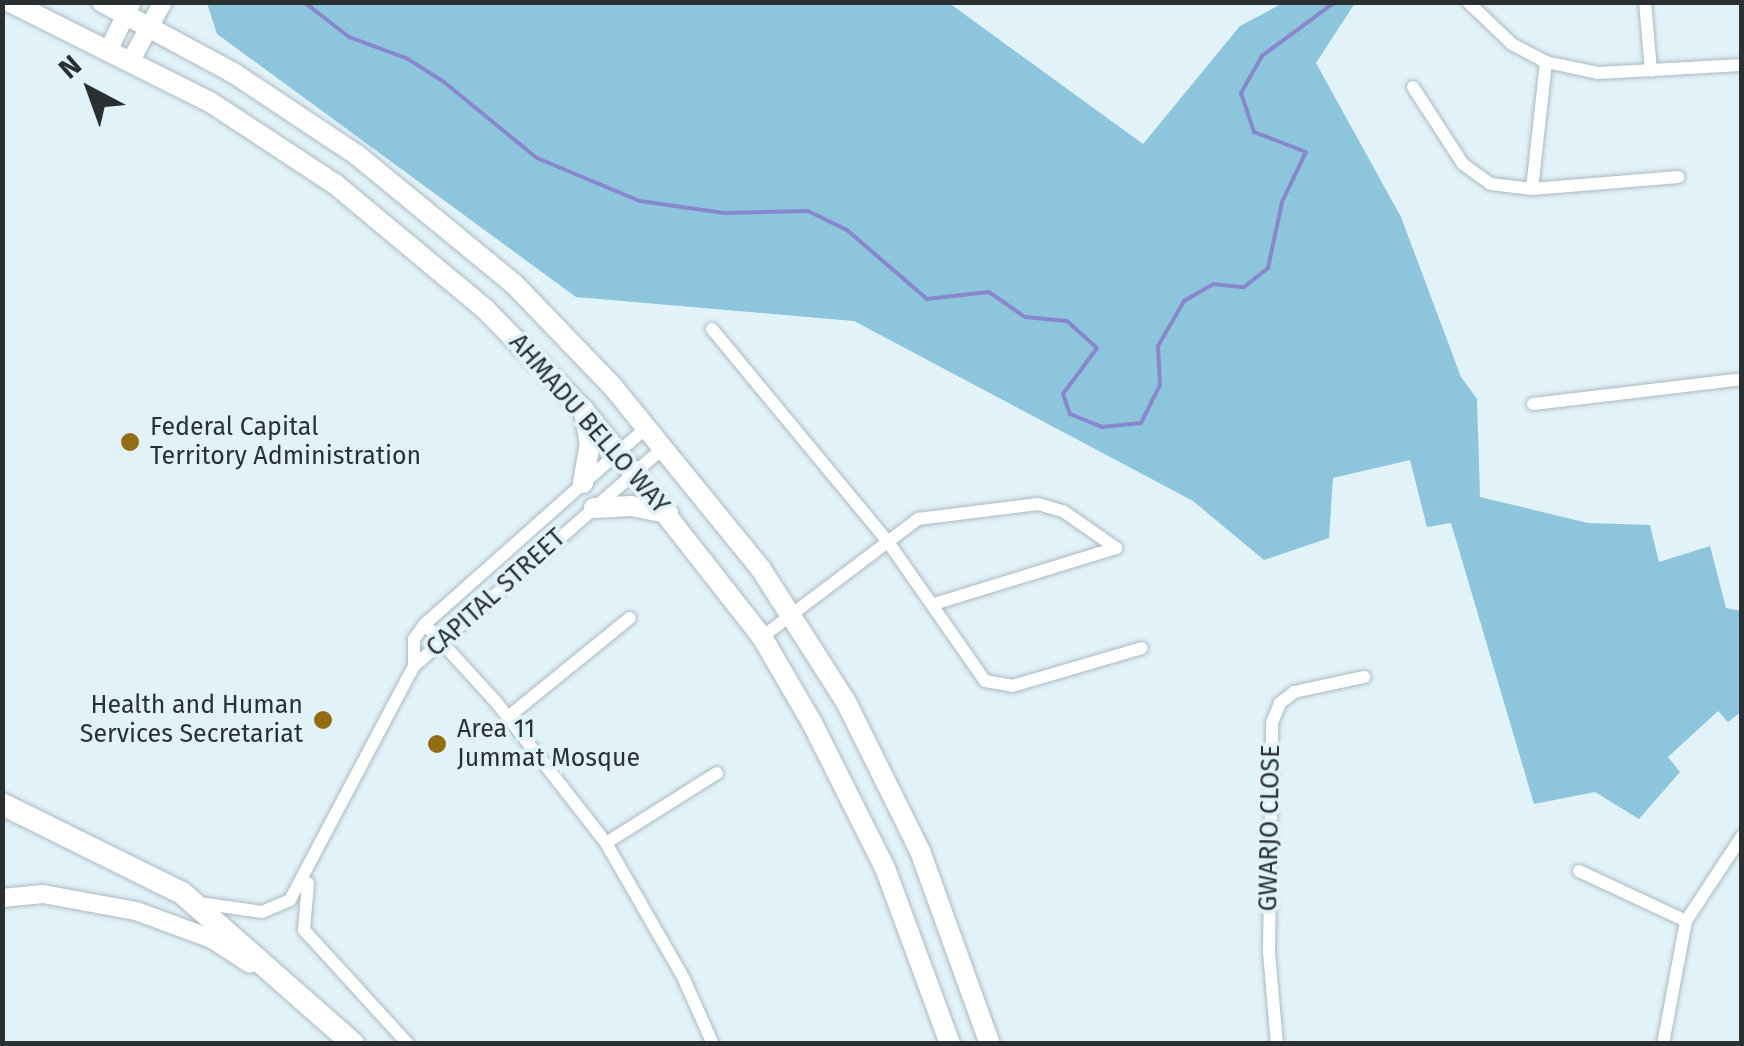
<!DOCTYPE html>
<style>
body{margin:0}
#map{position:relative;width:1744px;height:1046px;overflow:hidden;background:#e2f2f9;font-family:"Fira Sans",sans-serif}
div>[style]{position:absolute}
.green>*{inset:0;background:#8dc5dc}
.stream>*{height:4px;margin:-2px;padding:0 2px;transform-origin:2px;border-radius:2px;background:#8887cd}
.roads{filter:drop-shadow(0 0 2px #abbac1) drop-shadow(0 0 2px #abbac1)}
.street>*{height:12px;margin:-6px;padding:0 6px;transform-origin:6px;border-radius:6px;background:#fff}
.secondary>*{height:18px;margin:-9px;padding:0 9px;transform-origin:9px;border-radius:9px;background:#fff}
.primary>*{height:20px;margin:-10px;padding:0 10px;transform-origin:10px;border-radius:10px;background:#fff}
.highway>*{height:22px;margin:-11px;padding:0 11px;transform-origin:11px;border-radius:11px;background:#fff}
.dots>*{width:28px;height:28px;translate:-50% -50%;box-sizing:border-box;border:5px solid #e2f2f9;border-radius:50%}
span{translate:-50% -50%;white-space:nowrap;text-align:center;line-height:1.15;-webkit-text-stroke:8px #e2f2f9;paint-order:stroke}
.street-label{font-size:25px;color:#2a3032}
.poi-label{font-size:25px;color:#2a3032}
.left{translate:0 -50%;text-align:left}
.right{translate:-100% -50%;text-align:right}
.frame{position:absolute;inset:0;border:5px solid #2a3032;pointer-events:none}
.north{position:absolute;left:40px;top:40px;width:100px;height:100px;-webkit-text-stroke:8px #e2f2f9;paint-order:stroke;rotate:319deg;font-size:28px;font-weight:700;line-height:40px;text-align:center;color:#2a3032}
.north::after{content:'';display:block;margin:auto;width:35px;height:45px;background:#2a3032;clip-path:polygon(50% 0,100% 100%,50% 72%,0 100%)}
</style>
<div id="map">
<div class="green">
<i style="clip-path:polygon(207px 3px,949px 3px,1143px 144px,1240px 26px,1283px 3px,1355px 3px,1316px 63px,1401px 217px,1461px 377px,1477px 399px,1480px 497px,1588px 523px,1650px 525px,1659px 562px,1710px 546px,1726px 608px,1741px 611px,1741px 712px,1728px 722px,1718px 711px,1668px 757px,1680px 772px,1639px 819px,1595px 792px,1534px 804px,1451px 523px,1427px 527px,1410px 460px,1333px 478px,1329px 538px,1264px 560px,1193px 501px,854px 321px,576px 297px,217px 34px)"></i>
</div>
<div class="stream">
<i style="left:304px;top:2px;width:57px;rotate:37.9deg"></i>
<i style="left:349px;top:37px;width:63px;rotate:20.4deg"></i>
<i style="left:408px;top:59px;width:43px;rotate:32.6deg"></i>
<i style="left:444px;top:82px;width:120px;rotate:39.3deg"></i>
<i style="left:537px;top:158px;width:112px;rotate:22.7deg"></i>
<i style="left:640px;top:201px;width:85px;rotate:8.1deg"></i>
<i style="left:724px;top:213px;width:84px;rotate:-1.4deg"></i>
<i style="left:808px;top:211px;width:43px;rotate:26deg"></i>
<i style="left:847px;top:230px;width:106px;rotate:40.8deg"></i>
<i style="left:927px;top:299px;width:62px;rotate:-6.4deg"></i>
<i style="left:989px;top:292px;width:44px;rotate:34.8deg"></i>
<i style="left:1025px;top:317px;width:42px;rotate:5.4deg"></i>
<i style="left:1067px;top:321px;width:40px;rotate:42deg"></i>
<i style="left:1097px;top:348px;width:57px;rotate:126.5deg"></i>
<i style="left:1063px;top:394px;width:21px;rotate:71deg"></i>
<i style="left:1070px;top:414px;width:35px;rotate:22deg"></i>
<i style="left:1102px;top:427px;width:39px;rotate:-6deg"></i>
<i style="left:1141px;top:423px;width:42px;rotate:-63.4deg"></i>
<i style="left:1160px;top:385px;width:39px;rotate:-93deg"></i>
<i style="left:1158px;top:346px;width:52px;rotate:-60deg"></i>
<i style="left:1184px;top:301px;width:34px;rotate:-30deg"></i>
<i style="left:1213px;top:284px;width:31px;rotate:6deg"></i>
<i style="left:1244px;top:287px;width:31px;rotate:-38deg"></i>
<i style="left:1268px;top:268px;width:67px;rotate:-78deg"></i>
<i style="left:1282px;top:202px;width:55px;rotate:-64.4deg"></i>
<i style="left:1306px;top:152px;width:56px;rotate:-159deg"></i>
<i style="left:1254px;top:132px;width:41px;rotate:-108.4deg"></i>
<i style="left:1241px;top:93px;width:43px;rotate:-60.4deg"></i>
<i style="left:1262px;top:56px;width:91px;rotate:-36.5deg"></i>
</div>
<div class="roads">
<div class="street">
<i style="left:1468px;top:2px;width:61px;rotate:43.7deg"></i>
<i style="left:1512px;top:44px;width:38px;rotate:28deg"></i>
<i style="left:1546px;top:62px;width:53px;rotate:11.9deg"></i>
<i style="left:1598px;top:73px;width:144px;rotate:-3.2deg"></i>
<i style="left:1645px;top:2px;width:69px;rotate:85deg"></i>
<i style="left:1413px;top:87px;width:92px;rotate:57deg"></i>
<i style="left:1463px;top:164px;width:34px;rotate:36deg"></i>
<i style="left:1491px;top:184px;width:41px;rotate:7deg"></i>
<i style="left:1532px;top:189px;width:147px;rotate:-4.7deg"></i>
<i style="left:1532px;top:189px;width:128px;rotate:-83.7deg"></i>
<i style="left:712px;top:329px;width:273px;rotate:50.4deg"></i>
<i style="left:886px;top:539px;width:173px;rotate:55.1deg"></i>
<i style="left:985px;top:681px;width:27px;rotate:10deg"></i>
<i style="left:1012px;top:686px;width:135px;rotate:-16.3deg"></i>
<i style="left:1533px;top:404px;width:210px;rotate:-6.8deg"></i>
<i style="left:425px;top:624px;width:105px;rotate:47.7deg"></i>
<i style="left:496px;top:702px;width:179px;rotate:52deg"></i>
<i style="left:606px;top:843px;width:155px;rotate:60.1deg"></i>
<i style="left:683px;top:977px;width:73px;rotate:65.9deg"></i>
<i style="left:762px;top:637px;width:196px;rotate:-37.1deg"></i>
<i style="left:918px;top:519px;width:121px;rotate:-7.1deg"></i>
<i style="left:1038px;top:504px;width:26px;rotate:16deg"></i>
<i style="left:1063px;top:511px;width:65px;rotate:34.9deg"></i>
<i style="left:1116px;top:548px;width:190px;rotate:162.9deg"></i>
<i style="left:414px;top:666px;width:27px;rotate:-90deg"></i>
<i style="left:414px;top:639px;width:19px;rotate:-54deg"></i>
<i style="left:425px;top:624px;width:297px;rotate:-41.6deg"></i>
<i style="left:508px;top:717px;width:157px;rotate:-39.1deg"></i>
<i style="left:606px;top:843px;width:131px;rotate:-32.2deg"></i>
<i style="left:1579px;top:871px;width:118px;rotate:25deg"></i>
<i style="left:308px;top:883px;width:47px;rotate:94.9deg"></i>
<i style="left:304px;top:930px;width:154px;rotate:47.6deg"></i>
<i style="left:199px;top:903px;width:64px;rotate:8.1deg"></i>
<i style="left:262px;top:912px;width:30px;rotate:-23deg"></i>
<i style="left:290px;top:900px;width:265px;rotate:-62.1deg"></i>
<i style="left:414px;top:666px;width:332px;rotate:-41.2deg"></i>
<i style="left:1277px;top:1044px;width:92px;rotate:-95deg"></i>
<i style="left:1269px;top:952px;width:229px;rotate:-89.2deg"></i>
<i style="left:1272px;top:723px;width:22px;rotate:-68deg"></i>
<i style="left:1280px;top:703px;width:18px;rotate:-38deg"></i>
<i style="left:1294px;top:692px;width:72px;rotate:-12.1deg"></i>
<i style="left:1663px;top:1044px;width:125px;rotate:-79.4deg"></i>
<i style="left:1686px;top:921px;width:102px;rotate:-56.6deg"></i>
</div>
<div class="secondary">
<i style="left:109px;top:49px;width:52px;rotate:-63.9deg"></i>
<i style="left:131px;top:60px;width:66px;rotate:-61.1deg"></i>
<i style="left:2px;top:898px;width:41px;rotate:-5.6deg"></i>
<i style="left:43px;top:894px;width:95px;rotate:10.4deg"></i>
<i style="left:136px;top:911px;width:81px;rotate:20.2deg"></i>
<i style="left:212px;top:939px;width:45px;rotate:33.3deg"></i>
</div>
<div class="primary">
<i style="left:10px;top:2px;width:224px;rotate:26.6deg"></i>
<i style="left:210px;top:102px;width:149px;rotate:33.3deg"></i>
<i style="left:335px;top:184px;width:195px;rotate:39.8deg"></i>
<i style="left:485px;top:309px;width:141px;rotate:45.6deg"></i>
<i style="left:584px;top:410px;width:288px;rotate:51.9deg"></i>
<i style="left:762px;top:637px;width:99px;rotate:59.8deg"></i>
<i style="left:812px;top:723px;width:162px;rotate:63.3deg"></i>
<i style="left:885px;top:868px;width:188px;rotate:69.7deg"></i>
<i style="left:102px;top:2px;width:151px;rotate:28.4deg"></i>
<i style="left:235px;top:74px;width:146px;rotate:33.6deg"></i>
<i style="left:357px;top:155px;width:203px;rotate:39.4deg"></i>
<i style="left:514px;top:284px;width:143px;rotate:46.1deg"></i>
<i style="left:613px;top:387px;width:235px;rotate:50.9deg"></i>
<i style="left:761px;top:569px;width:158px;rotate:57.4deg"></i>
<i style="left:846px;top:702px;width:166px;rotate:63.6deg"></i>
<i style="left:920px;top:851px;width:205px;rotate:70.1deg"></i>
<i style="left:583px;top:483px;width:39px;rotate:-80deg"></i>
<i style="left:590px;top:445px;width:34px;rotate:-100deg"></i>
<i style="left:594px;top:508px;width:37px;rotate:-3deg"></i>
<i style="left:631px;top:506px;width:38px;rotate:11deg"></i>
</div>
<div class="highway">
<i style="left:2px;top:804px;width:201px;rotate:26.3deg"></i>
<i style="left:182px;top:893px;width:228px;rotate:41.4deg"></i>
</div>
</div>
<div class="dots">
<i style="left:130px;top:442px;background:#936c14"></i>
<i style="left:323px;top:720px;background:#936c14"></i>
<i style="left:437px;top:744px;background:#936c14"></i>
</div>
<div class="street-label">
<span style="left:589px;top:424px;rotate:49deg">AHMADU BELLO WAY</span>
<span style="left:496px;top:593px;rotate:-42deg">CAPITAL STREET</span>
<span style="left:1270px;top:828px;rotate:-89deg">GWARJO CLOSE</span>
</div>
<div class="poi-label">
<span class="left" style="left:150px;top:442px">Federal Capital<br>Territory Administration</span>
<span class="right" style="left:303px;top:720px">Health and Human<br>Services Secretariat</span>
<span class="left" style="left:457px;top:744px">Area 11<br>Jummat Mosque</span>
</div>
<div class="frame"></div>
<div class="north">N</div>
</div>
